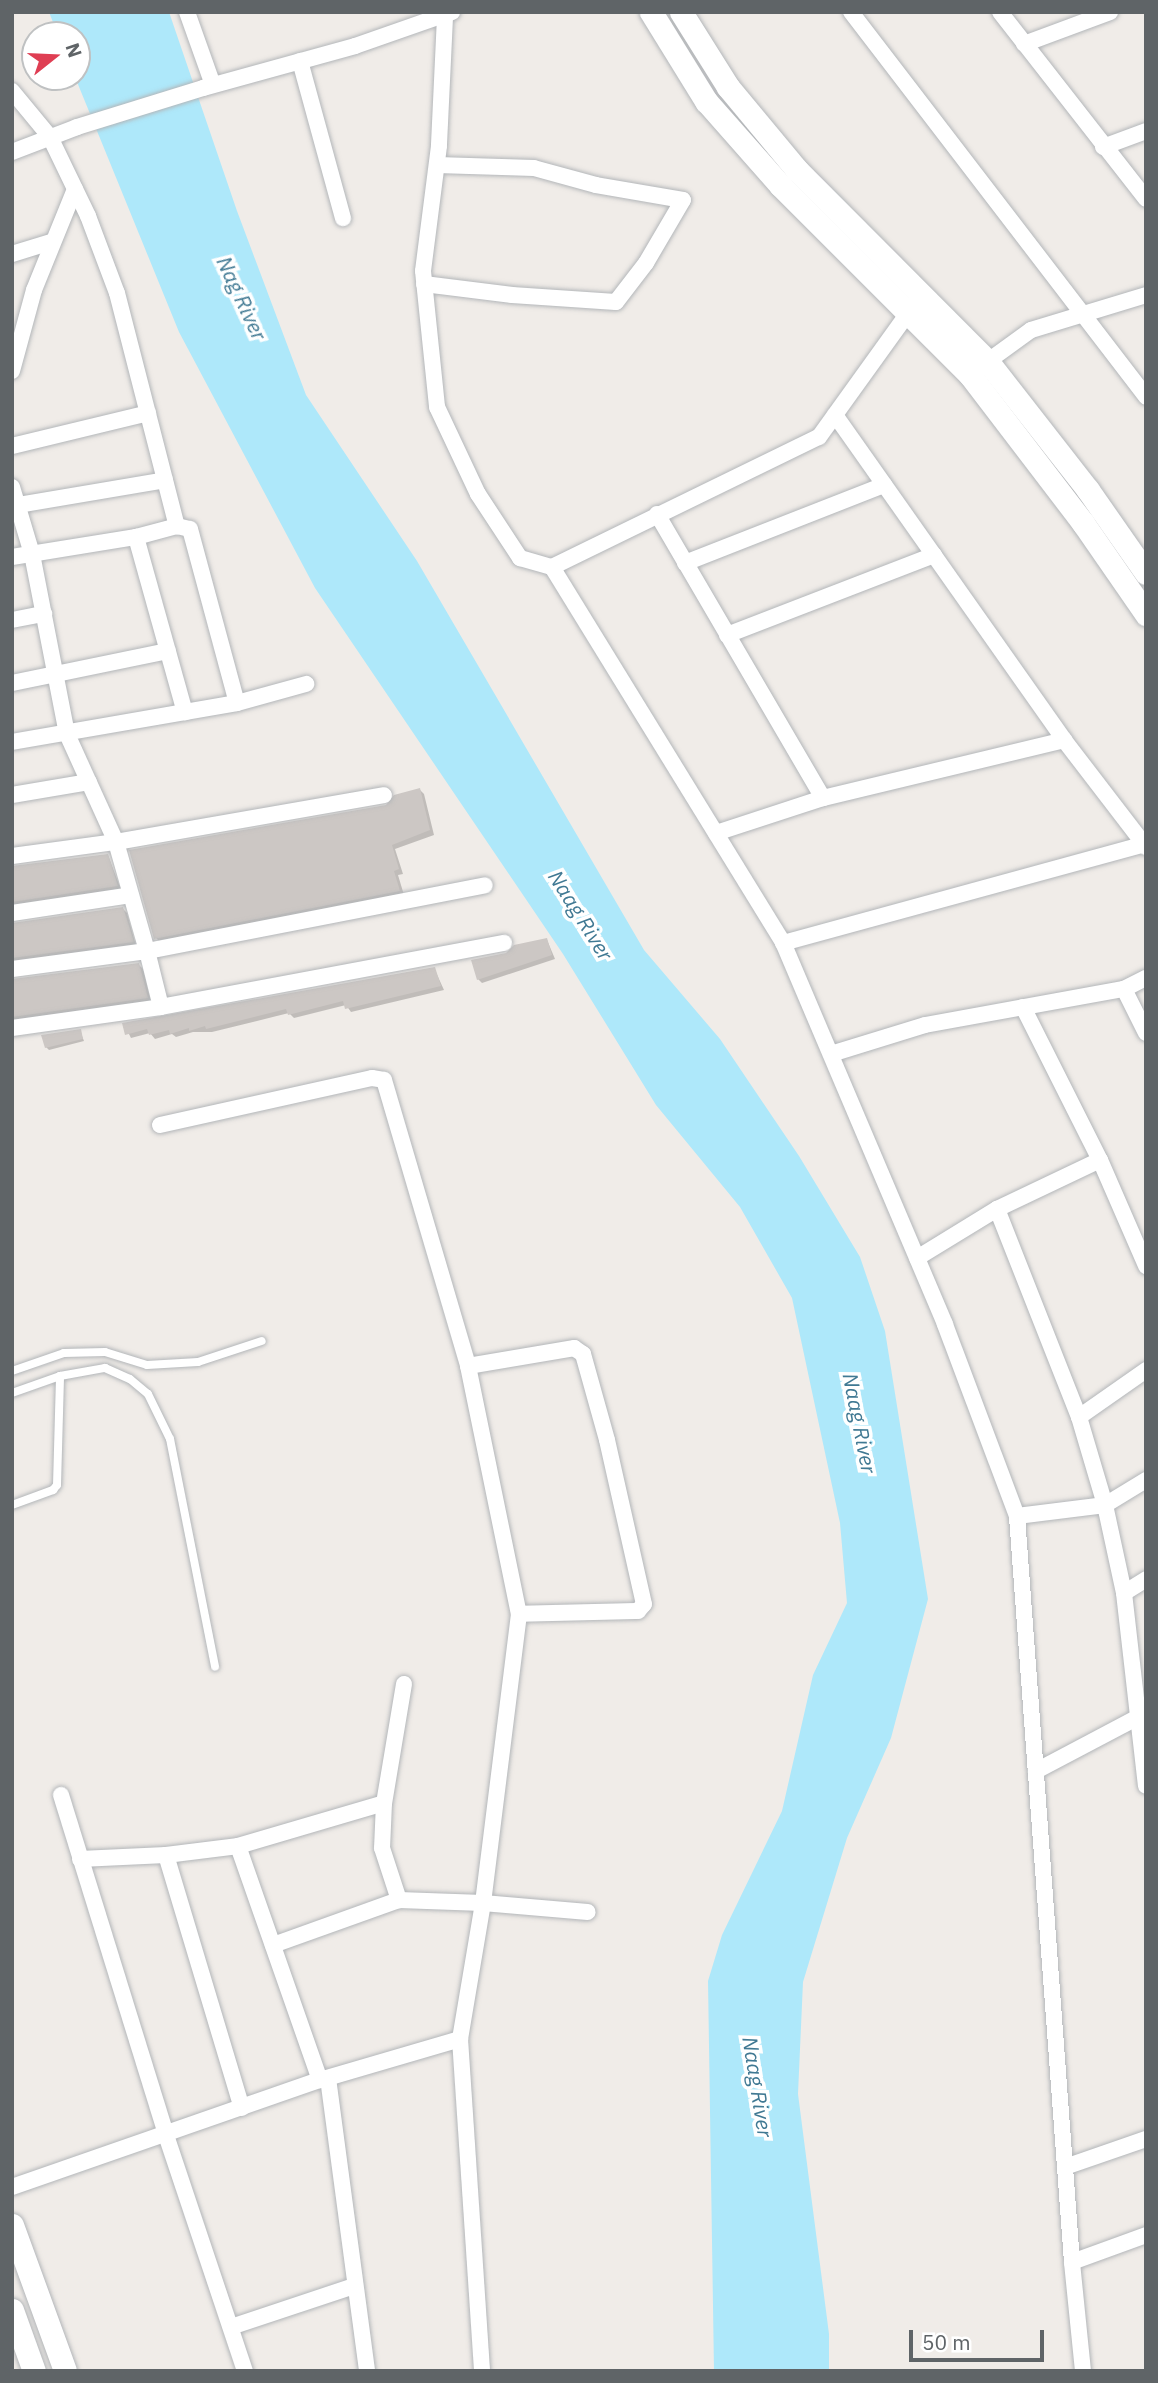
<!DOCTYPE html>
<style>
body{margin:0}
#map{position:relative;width:1158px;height:2383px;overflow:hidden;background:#f0ece8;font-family:"IBM Plex Sans",sans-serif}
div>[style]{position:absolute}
.water>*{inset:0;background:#aee8fa}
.shadow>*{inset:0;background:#0003}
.building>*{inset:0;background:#ccc7c4}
.roads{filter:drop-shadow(0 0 2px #b3b6b9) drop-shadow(0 0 2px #b3b6b9)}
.service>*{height:8px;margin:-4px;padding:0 4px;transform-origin:4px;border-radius:4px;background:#fff}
.minor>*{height:16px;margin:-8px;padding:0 8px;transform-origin:8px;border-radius:8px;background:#fff}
.secondary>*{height:23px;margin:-11.5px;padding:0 11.5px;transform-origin:11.5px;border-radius:11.5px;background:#fff}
span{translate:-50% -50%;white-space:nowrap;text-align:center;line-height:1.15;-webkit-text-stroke:7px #fff;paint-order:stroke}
.water-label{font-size:21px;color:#407993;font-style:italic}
.frame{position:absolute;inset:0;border:14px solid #5f6467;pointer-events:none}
.north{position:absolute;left:21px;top:21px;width:70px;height:70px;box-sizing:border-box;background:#fff;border:2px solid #bfc1c2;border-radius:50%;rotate:72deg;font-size:19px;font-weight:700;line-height:28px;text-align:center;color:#5f6467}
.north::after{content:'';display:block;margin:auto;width:24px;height:32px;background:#df3e53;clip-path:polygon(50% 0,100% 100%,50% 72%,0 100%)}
.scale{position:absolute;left:909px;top:2330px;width:135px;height:32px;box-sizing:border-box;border:4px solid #5f6467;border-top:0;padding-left:9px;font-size:21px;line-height:24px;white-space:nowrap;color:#5f6467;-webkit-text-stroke:5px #fff;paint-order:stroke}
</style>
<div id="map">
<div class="water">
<i style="clip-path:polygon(49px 12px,169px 12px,237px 211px,306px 395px,417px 561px,644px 950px,720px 1039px,799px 1156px,860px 1257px,885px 1331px,928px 1599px,891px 1738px,847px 1838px,803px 1982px,798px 2094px,829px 2334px,829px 2371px,714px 2371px,708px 1981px,722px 1935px,782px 1811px,813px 1675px,847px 1603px,840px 1523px,792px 1298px,740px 1207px,656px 1105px,563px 954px,315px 588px,179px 332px,75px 77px,77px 35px,58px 35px)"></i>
</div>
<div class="shadow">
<i style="clip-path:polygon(420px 790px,424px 794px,434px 835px,395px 849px,403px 874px,398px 875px,404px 895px,160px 942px,156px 938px)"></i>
<i style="clip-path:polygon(108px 855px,121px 890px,12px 908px,12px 868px)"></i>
<i style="clip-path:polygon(123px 909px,127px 913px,136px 946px,12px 964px,12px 925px)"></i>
<i style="clip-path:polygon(547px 940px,555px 959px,482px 983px,478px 979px,507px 955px)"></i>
<i style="clip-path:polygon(138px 964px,143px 969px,151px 1002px,12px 1023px,12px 981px)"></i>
<i style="clip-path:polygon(434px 968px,444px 990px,351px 1012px,346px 1005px,294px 1018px,289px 1013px,212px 1032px,193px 1032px,176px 1037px,172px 1034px,155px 1039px,150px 1033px,131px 1038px,124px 1024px)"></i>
<i style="clip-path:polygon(80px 1031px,84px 1041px,49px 1050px,46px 1047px)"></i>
</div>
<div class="building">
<i style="clip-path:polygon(420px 788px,430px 830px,392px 845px,399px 869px,394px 871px,400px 891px,154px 939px,129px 850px,386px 805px,394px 795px)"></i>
<i style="clip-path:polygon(108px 854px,118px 886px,12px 902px,12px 866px)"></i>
<i style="clip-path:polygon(123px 907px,134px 942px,12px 958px,12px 923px)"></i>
<i style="clip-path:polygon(547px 938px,552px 955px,477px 980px,471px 960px,506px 953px,514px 945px)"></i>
<i style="clip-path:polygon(139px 963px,148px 998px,12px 1017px,12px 979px)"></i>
<i style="clip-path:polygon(435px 967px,441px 986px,345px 1009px,343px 1001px,288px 1015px,286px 1009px,206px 1029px,205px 1026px,189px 1031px,189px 1028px,170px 1034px,169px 1030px,149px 1035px,147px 1029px,125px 1035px,122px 1023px)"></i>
<i style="clip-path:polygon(81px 1029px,83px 1039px,45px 1048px,41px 1035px)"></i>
</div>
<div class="roads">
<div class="service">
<i style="left:12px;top:1371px;width:55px;rotate:-19.1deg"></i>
<i style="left:64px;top:1353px;width:41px;rotate:-1.4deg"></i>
<i style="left:105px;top:1352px;width:44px;rotate:17.2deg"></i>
<i style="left:147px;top:1365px;width:51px;rotate:-3.4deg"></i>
<i style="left:198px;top:1362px;width:67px;rotate:-18.2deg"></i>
<i style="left:12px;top:1393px;width:51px;rotate:-19.5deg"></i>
<i style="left:60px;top:1376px;width:46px;rotate:-10.1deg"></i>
<i style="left:105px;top:1368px;width:27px;rotate:24deg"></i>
<i style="left:130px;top:1379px;width:23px;rotate:40deg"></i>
<i style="left:148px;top:1394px;width:50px;rotate:63.9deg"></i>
<i style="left:170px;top:1439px;width:232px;rotate:78.8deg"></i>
<i style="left:12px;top:1505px;width:44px;rotate:-20.1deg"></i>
<i style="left:53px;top:1490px;width:6px;rotate:-51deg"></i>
<i style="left:57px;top:1485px;width:109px;rotate:-88.4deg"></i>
</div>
<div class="minor">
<i style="left:187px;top:12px;width:77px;rotate:70.4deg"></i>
<i style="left:851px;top:12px;width:485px;rotate:52.5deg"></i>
<i style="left:1000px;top:12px;width:237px;rotate:52deg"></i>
<i style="left:445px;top:17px;width:129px;rotate:92.7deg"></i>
<i style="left:439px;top:146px;width:126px;rotate:97.3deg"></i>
<i style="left:423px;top:271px;width:137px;rotate:84.1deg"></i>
<i style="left:437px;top:407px;width:96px;rotate:64.8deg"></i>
<i style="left:478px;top:494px;width:77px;rotate:56.7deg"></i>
<i style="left:520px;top:558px;width:33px;rotate:16deg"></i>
<i style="left:552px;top:567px;width:441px;rotate:58.4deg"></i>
<i style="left:1024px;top:44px;width:92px;rotate:-20.4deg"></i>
<i style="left:300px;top:61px;width:163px;rotate:74.7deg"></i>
<i style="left:12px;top:91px;width:60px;rotate:50.4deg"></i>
<i style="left:50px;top:137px;width:88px;rotate:64.3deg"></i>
<i style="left:88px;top:216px;width:82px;rotate:69.4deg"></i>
<i style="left:117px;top:293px;width:241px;rotate:75.6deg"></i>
<i style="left:177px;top:526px;width:13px;rotate:13deg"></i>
<i style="left:190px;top:529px;width:180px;rotate:74.9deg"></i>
<i style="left:237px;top:703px;width:228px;rotate:170.2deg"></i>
<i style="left:1103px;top:147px;width:46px;rotate:-20.4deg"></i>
<i style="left:12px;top:152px;width:70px;rotate:-21deg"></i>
<i style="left:77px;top:127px;width:132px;rotate:-17.2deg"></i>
<i style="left:203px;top:88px;width:158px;rotate:-15.4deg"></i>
<i style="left:355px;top:46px;width:103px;rotate:-19.3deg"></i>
<i style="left:12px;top:254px;width:41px;rotate:-17.1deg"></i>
<i style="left:424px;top:284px;width:89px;rotate:7.1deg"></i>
<i style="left:512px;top:295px;width:104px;rotate:3.9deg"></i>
<i style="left:616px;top:302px;width:49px;rotate:-52.4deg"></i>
<i style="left:646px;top:263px;width:73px;rotate:-59.6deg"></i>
<i style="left:683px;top:200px;width:88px;rotate:-170.2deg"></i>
<i style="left:596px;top:185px;width:64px;rotate:-164.7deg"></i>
<i style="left:534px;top:168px;width:97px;rotate:-178.2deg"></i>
<i style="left:980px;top:367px;width:63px;rotate:-36deg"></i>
<i style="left:1031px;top:330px;width:120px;rotate:-16.9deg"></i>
<i style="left:12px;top:371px;width:84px;rotate:-74.8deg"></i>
<i style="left:34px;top:290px;width:109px;rotate:-67.9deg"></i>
<i style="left:835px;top:415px;width:398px;rotate:54.8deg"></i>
<i style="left:12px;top:446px;width:140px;rotate:-13.6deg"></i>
<i style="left:12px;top:487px;width:70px;rotate:73.4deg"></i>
<i style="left:32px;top:554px;width:183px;rotate:79deg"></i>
<i style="left:67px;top:734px;width:119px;rotate:65.6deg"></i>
<i style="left:116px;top:842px;width:272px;rotate:-9.9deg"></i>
<i style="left:12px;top:506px;width:155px;rotate:-9.6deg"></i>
<i style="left:657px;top:514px;width:329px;rotate:59.7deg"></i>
<i style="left:823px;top:798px;width:248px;rotate:-13.5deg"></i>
<i style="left:1064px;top:740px;width:135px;rotate:52.5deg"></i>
<i style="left:136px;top:537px;width:182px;rotate:74.4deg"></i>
<i style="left:12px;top:557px;width:126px;rotate:-9.2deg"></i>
<i style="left:136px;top:537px;width:42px;rotate:-15deg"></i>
<i style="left:685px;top:563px;width:214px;rotate:-21.4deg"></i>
<i style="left:552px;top:567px;width:297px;rotate:-26deg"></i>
<i style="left:819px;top:437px;width:153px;rotate:-54.3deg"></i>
<i style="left:12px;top:620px;width:33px;rotate:-11deg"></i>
<i style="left:727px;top:635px;width:222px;rotate:-21.1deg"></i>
<i style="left:12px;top:683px;width:159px;rotate:-11.6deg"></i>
<i style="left:237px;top:703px;width:72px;rotate:-15.4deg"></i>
<i style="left:12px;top:795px;width:78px;rotate:-9.6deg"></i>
<i style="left:716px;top:833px;width:113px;rotate:-18.1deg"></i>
<i style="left:12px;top:856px;width:105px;rotate:-7.7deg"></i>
<i style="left:116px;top:842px;width:113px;rotate:74.1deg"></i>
<i style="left:147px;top:951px;width:136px;rotate:172.4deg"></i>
<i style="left:12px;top:913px;width:120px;rotate:-8.6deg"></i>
<i style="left:1124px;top:989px;width:49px;rotate:63.4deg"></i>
<i style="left:161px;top:1007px;width:349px;rotate:-10.6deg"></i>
<i style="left:1023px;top:1007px;width:171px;rotate:63.3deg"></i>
<i style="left:1100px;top:1160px;width:116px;rotate:66.5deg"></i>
<i style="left:12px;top:1028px;width:150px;rotate:-8deg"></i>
<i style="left:161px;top:1007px;width:58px;rotate:-104deg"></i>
<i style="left:147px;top:951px;width:344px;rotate:-11deg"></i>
<i style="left:831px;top:1054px;width:98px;rotate:-17.1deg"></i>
<i style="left:925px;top:1025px;width:202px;rotate:-10.3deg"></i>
<i style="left:1124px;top:989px;width:25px;rotate:-27deg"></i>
<i style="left:160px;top:1125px;width:217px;rotate:-12.5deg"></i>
<i style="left:372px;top:1078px;width:12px;rotate:9deg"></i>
<i style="left:384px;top:1080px;width:298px;rotate:73.6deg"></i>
<i style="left:468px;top:1366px;width:253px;rotate:78.4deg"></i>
<i style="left:519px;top:1614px;width:291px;rotate:97.1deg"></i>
<i style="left:483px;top:1903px;width:138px;rotate:99.6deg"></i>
<i style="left:460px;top:2039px;width:333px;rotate:86.2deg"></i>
<i style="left:997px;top:1209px;width:224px;rotate:68.5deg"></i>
<i style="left:1079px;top:1417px;width:92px;rotate:73.5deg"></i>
<i style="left:1105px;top:1505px;width:90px;rotate:77.8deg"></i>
<i style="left:1124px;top:1593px;width:194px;rotate:83.5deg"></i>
<i style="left:917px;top:1258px;width:94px;rotate:-31.5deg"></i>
<i style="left:997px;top:1209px;width:114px;rotate:-25.4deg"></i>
<i style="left:468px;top:1366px;width:108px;rotate:-9.6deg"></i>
<i style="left:574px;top:1348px;width:11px;rotate:34deg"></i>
<i style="left:583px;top:1354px;width:89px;rotate:74.4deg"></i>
<i style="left:607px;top:1440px;width:168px;rotate:77.3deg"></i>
<i style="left:644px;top:1604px;width:9px;rotate:131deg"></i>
<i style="left:638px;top:1611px;width:119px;rotate:178.6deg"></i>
<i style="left:1079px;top:1417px;width:82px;rotate:-35deg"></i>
<i style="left:1017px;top:1516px;width:89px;rotate:-7.1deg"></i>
<i style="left:1105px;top:1505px;width:48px;rotate:-31.4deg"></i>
<i style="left:1124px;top:1593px;width:26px;rotate:-32deg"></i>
<i style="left:404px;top:1684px;width:121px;rotate:99.5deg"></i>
<i style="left:384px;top:1803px;width:45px;rotate:92.5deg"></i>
<i style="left:382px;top:1848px;width:55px;rotate:71.9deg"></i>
<i style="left:399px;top:1900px;width:84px;rotate:2deg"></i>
<i style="left:483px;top:1903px;width:105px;rotate:4.9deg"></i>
<i style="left:1036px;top:1771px;width:124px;rotate:-27.8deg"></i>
<i style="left:61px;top:1795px;width:356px;rotate:72.8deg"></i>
<i style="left:166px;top:2135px;width:249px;rotate:71.5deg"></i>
<i style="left:238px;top:1846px;width:248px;rotate:70.7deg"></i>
<i style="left:166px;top:1855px;width:264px;rotate:73.3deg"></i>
<i style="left:80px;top:1859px;width:86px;rotate:-2.7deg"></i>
<i style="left:166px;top:1855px;width:73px;rotate:-7.1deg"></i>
<i style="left:238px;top:1846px;width:152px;rotate:-16.4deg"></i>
<i style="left:273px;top:1945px;width:134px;rotate:-19.7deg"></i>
<i style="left:328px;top:2078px;width:296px;rotate:82.4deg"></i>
<i style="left:1065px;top:2167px;width:86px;rotate:-19.1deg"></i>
<i style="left:12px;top:2187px;width:326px;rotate:-19.2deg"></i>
<i style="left:320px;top:2080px;width:146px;rotate:-16.3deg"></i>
<i style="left:1072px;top:2262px;width:79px;rotate:-20deg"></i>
<i style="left:231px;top:2327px;width:130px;rotate:-18.4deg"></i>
<i style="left:1083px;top:2371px;width:110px;rotate:-95.8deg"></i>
<i style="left:1072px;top:2262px;width:748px;rotate:-94.22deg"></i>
<i style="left:1017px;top:1516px;width:205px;rotate:-110.6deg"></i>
<i style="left:945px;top:1324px;width:414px;rotate:-113deg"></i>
<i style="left:783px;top:943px;width:376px;rotate:-15.3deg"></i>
</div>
<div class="secondary">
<i style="left:651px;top:12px;width:105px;rotate:58.3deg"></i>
<i style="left:706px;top:101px;width:113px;rotate:48.6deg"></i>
<i style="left:781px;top:186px;width:267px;rotate:45deg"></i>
<i style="left:970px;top:375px;width:186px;rotate:52.6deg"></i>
<i style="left:1083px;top:523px;width:111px;rotate:55.3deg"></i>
<i style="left:681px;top:12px;width:89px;rotate:57.9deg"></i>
<i style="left:728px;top:87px;width:108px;rotate:50.3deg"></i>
<i style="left:797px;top:170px;width:271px;rotate:45.1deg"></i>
<i style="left:988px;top:362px;width:162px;rotate:52deg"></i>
<i style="left:1088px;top:490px;width:101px;rotate:55.1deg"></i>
<i style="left:12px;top:2225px;width:155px;rotate:70deg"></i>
<i style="left:12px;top:2310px;width:65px;rotate:70.2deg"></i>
</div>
</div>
<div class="water-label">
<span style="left:242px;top:298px;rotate:65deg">Nag River</span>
<span style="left:581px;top:915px;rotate:58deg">Naag River</span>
<span style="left:860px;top:1423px;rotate:79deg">Naag River</span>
<span style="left:758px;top:2087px;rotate:81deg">Naag River</span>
</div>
<div class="frame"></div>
<div class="north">N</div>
<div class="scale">50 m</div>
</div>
